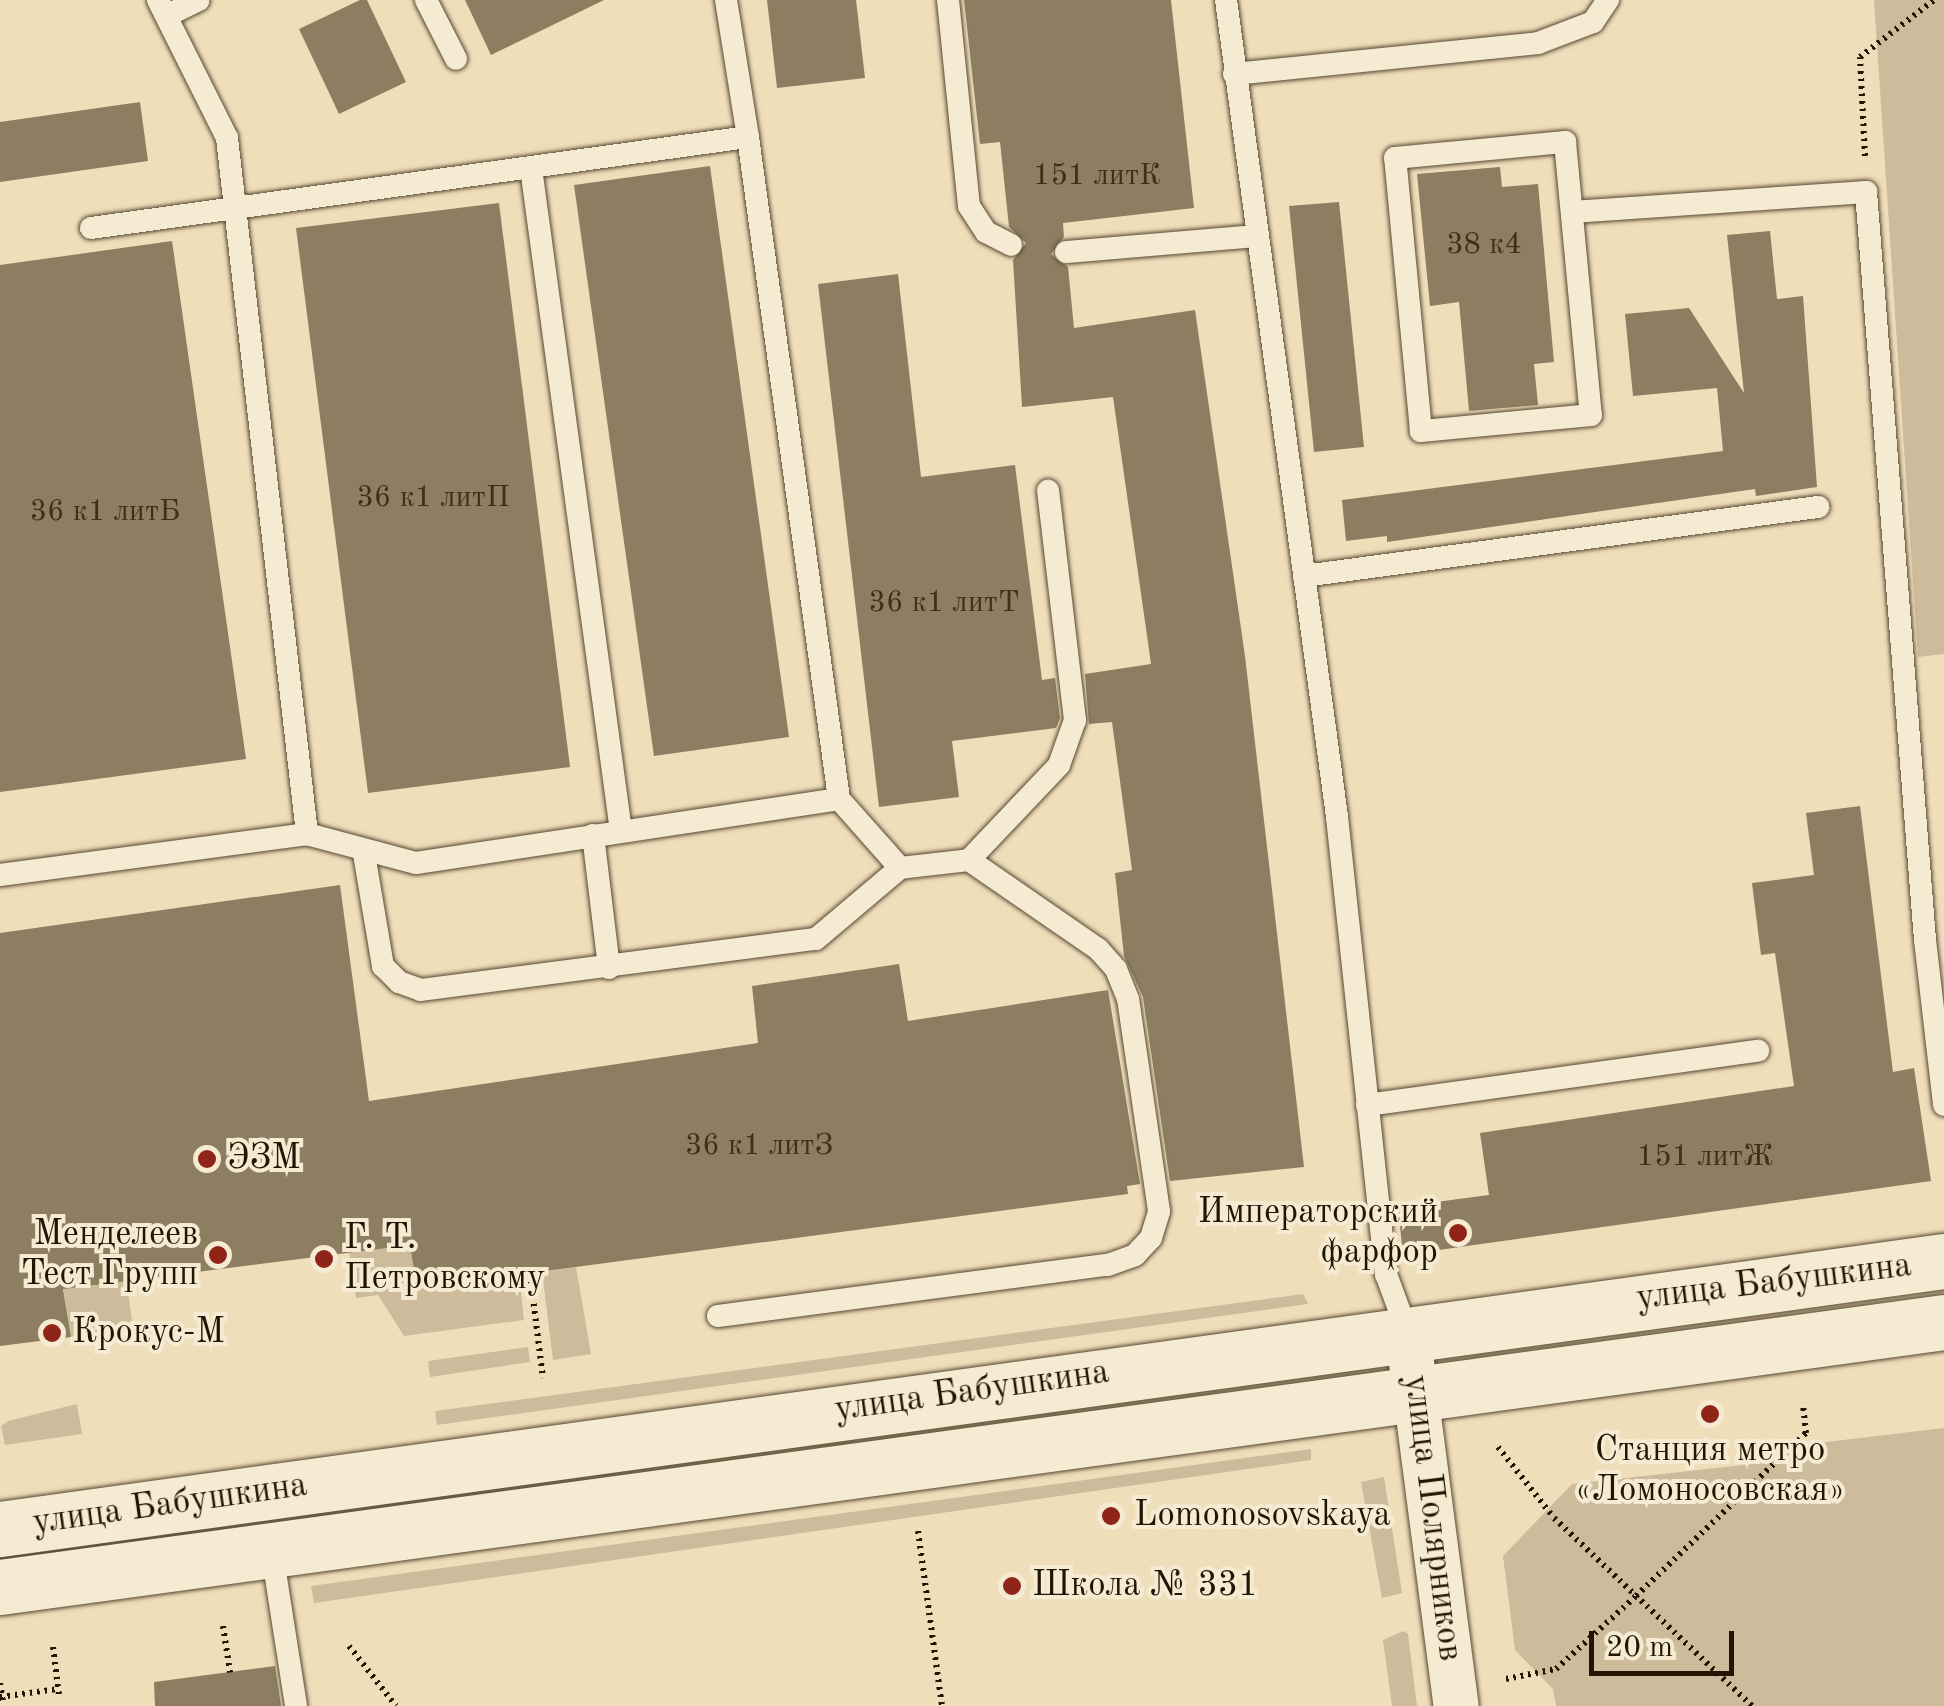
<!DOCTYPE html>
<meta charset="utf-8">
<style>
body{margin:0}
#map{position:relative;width:1944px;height:1706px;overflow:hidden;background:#efdeba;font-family:"Old Standard TT",serif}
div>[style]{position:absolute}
.green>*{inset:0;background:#ccbc9b}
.building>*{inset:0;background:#8d7e62}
.path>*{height:6px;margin-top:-3px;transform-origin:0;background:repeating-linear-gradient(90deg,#231503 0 2.5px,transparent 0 7.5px)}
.roads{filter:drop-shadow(0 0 2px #564731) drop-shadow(0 0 2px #564731)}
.service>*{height:22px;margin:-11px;padding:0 11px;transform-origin:11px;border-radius:11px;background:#f5ead2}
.minor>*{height:45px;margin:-22.5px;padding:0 22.5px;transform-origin:22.5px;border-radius:22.5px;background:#f5ead2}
.tertiary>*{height:55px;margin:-27.5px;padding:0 27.5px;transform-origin:27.5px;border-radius:27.5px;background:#f5ead2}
.dots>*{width:28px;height:28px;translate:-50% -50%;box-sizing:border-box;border:5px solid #f5ead2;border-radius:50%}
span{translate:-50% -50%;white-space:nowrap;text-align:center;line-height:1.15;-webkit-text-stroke:8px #f5ead2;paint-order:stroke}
.number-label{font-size:30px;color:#3e2f1b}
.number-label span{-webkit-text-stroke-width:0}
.poi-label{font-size:35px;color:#231503}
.left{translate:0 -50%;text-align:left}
.right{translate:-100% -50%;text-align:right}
.street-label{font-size:35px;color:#231503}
.scale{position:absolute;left:1589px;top:1631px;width:145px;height:45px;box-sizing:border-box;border:5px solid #231503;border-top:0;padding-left:12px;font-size:30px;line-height:35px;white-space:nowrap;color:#231503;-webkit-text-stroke:8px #f5ead2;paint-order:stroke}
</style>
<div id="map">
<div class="green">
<i style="clip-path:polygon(1874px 0,1944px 0,1944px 654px,1918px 657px)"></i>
<i style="clip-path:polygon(404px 1205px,417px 1288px,519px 1275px,524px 1320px,404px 1336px,378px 1295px,356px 1298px,343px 1213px)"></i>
<i style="clip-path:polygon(121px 1244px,133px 1327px,71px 1337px,58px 1253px)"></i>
<i style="clip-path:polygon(576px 1267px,591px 1354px,553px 1360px,542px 1272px)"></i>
<i style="clip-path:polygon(1303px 1294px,1308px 1304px,437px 1425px,435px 1411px)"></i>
<i style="clip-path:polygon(528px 1347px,530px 1362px,430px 1377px,428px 1361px)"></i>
<i style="clip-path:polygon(77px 1404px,82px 1434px,5px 1445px,1px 1426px,8px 1421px)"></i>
<i style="clip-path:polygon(1944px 1428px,1944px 1706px,1556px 1706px,1553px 1689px,1515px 1650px,1503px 1556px,1572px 1484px,1752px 1464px,1818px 1443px)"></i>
<i style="clip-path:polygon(1311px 1449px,1311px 1460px,314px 1603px,311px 1586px)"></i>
<i style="clip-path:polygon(1384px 1477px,1402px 1593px,1382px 1598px,1361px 1482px)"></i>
<i style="clip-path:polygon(1403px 1631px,1408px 1634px,1417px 1706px,1392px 1706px,1383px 1640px)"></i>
</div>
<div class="building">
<i style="clip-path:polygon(360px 0,367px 0,406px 82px,339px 114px,299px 29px)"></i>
<i style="clip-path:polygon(465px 0,604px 0,491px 55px)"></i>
<i style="clip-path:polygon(767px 0,856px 0,865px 78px,777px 88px)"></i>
<i style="clip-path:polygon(964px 0,1171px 0,1194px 208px,1063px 223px,1064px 237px,1051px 254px,1068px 267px,1074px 328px,1195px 310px,1245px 656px,1304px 1167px,1170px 1181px,1143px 997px,1124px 956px,1115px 873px,1132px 870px,1112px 722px,1089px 724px,1085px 674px,1151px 664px,1113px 397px,1022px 407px,1013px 260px,1026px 243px,1009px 227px,1000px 142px,980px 144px)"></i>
<i style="clip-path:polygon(140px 102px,148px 161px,0 182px,0 122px)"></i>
<i style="clip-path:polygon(710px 166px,789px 737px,654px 756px,574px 185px)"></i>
<i style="clip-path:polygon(1500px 167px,1502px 187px,1538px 184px,1554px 362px,1534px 364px,1538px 405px,1469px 411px,1459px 302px,1430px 306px,1417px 174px)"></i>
<i style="clip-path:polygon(1339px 202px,1364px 447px,1314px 452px,1289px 206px)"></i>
<i style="clip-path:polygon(499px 203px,570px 767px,368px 793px,296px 228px)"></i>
<i style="clip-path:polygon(1770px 231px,1777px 299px,1803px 296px,1817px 487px,1756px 496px,1755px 489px,1387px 542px,1387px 536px,1346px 541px,1342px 500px,1723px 451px,1717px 388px,1633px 396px,1625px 314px,1689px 308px,1744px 393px,1727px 235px)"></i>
<i style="clip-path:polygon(172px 241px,246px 759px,0 792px,0 265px)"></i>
<i style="clip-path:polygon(898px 274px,921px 477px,1015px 465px,1042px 680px,1055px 678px,1060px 718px,1056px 728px,952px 741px,959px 797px,879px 807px,818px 284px)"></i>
<i style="clip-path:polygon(1860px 806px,1893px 1072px,1914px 1068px,1931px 1181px,1403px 1255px,1398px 1207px,1489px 1195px,1480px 1133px,1794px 1086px,1775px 953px,1761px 955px,1752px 883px,1814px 875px,1806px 813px)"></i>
<i style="clip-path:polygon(340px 885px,369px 1101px,758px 1043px,752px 986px,899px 964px,908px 1021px,1108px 990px,1140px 1184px,1127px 1186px,1128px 1194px,417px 1288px,410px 1245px,63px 1289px,71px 1337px,0 1346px,0 933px)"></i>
<i style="clip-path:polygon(275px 1666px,281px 1706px,155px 1706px,154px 1682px)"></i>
</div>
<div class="path">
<i style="left:1865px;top:156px;width:99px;rotate:-92.9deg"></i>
<i style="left:1860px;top:57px;width:93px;rotate:-37.6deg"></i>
<i style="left:530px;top:1274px;width:105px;rotate:82.9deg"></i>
<i style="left:1498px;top:1447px;width:90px;rotate:51.7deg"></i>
<i style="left:1554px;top:1518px;width:273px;rotate:43.5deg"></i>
<i style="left:918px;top:1531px;width:177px;rotate:82.2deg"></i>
<i style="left:223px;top:1626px;width:47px;rotate:81.3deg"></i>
<i style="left:349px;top:1646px;width:76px;rotate:51.9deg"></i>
<i style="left:53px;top:1647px;width:48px;rotate:82.9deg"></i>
<i style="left:1506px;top:1679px;width:51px;rotate:-11.3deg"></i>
<i style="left:1556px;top:1669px;width:108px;rotate:-42.4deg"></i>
<i style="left:1636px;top:1596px;width:236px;rotate:-43.8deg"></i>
<i style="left:1806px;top:1433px;width:30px;rotate:-96deg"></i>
<i style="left:0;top:1683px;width:20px;rotate:81deg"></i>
<i style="left:0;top:1697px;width:59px;rotate:-7.9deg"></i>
</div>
<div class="roads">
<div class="service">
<i style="left:158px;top:0;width:154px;rotate:63.4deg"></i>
<i style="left:227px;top:138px;width:701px;rotate:83.44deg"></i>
<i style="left:426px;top:0;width:66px;rotate:63deg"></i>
<i style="left:726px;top:0;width:139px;rotate:80.9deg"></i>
<i style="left:948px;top:0;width:207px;rotate:84.2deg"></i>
<i style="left:969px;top:206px;width:31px;rotate:57deg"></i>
<i style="left:986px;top:232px;width:28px;rotate:27deg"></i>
<i style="left:1226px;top:0;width:825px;rotate:82.26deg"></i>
<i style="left:1337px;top:817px;width:460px;rotate:83.9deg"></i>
<i style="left:1386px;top:1274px;width:61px;rotate:69.8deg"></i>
<i style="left:168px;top:15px;width:34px;rotate:-26deg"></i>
<i style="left:1234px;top:74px;width:306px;rotate:-5.8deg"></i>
<i style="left:1538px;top:43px;width:59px;rotate:-20.9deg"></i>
<i style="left:1593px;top:22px;width:27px;rotate:-56deg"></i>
<i style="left:1565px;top:142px;width:274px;rotate:84.6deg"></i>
<i style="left:1591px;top:415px;width:171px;rotate:174.6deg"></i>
<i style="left:1421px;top:431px;width:274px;rotate:-95.4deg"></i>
<i style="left:1395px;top:158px;width:171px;rotate:-5.4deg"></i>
<i style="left:531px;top:168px;width:669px;rotate:82.27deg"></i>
<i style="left:1572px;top:212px;width:295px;rotate:-3.9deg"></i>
<i style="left:1866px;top:192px;width:750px;rotate:85.49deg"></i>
<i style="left:1925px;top:940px;width:166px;rotate:83.4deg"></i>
<i style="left:91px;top:228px;width:663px;rotate:-7.89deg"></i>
<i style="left:748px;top:137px;width:668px;rotate:82.17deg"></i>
<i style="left:1066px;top:252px;width:192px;rotate:-4.8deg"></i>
<i style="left:1304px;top:576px;width:519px;rotate:-7.65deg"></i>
<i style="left:593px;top:835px;width:134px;rotate:83.1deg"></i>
<i style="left:364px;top:854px;width:114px;rotate:80.4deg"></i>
<i style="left:383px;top:966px;width:23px;rotate:45deg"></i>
<i style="left:399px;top:982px;width:23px;rotate:20deg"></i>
<i style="left:421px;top:990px;width:398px;rotate:-7.4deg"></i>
<i style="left:816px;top:939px;width:110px;rotate:-40.2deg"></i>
<i style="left:0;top:875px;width:310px;rotate:-7.6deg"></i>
<i style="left:307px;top:834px;width:113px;rotate:14.9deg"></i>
<i style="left:416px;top:863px;width:428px;rotate:-8.6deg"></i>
<i style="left:839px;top:799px;width:92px;rotate:48.5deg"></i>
<i style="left:900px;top:868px;width:69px;rotate:-6.6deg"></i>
<i style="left:969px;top:860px;width:131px;rotate:-46.5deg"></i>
<i style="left:1059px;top:765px;width:48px;rotate:-70.4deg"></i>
<i style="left:1075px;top:720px;width:231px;rotate:-96.7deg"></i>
<i style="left:1367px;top:1105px;width:395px;rotate:-7.9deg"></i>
<i style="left:718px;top:1316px;width:393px;rotate:-7.5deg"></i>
<i style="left:1108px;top:1265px;width:29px;rotate:-20deg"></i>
<i style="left:1135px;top:1255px;width:23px;rotate:-47deg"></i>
<i style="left:1151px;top:1238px;width:28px;rotate:-73deg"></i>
<i style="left:1159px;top:1211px;width:214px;rotate:-98.3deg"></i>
<i style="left:1128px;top:999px;width:32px;rotate:-112deg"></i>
<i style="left:1116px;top:969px;width:27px;rotate:-132deg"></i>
<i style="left:1098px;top:949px;width:157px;rotate:-145.4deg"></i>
<i style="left:271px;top:1546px;width:162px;rotate:81.1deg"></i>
</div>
<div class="minor">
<i style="left:1407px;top:1331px;width:378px;rotate:82.6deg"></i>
</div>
<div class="tertiary">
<i style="left:0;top:1529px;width:1962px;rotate:-7.85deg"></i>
<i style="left:0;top:1587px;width:1962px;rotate:-7.76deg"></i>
</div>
</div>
<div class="dots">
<i style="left:207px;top:1159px;background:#8f2418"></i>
<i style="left:1458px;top:1233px;background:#8f2418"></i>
<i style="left:218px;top:1255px;background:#8f2418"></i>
<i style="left:324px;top:1259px;background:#8f2418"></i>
<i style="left:52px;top:1333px;background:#8f2418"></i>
<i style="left:1710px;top:1414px;background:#8f2418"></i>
<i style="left:1111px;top:1516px;background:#8f2418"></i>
<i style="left:1012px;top:1586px;background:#8f2418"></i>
</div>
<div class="number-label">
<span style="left:1097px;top:176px">151 литК</span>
<span style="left:1484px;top:245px">38 к4</span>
<span style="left:433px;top:498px">36 к1 литП</span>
<span style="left:105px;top:512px">36 к1 литБ</span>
<span style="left:944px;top:603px">36 к1 литТ</span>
<span style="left:759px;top:1146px">36 к1 литЗ</span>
<span style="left:1705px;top:1157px">151 литЖ</span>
</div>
<div class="poi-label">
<span class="left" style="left:227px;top:1159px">ЭЗМ</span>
<span class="right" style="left:1438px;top:1233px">Императорский<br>фарфор</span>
<span class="right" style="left:198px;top:1255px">Менделеев<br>Тест Групп</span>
<span class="left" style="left:344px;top:1259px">Г. Т.<br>Петровскому</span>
<span class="left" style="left:72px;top:1333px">Крокус-М</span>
<span style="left:1710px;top:1471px">Станция метро<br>«Ломоносовская»</span>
<span class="left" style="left:1134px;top:1516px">Lomonosovskaya</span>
<span class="left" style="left:1032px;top:1586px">Школа № 331</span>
</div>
<div class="street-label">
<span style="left:1774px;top:1283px;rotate:-7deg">улица Бабушкина</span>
<span style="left:972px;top:1392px;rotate:-8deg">улица Бабушкина</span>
<span style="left:170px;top:1505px;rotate:-8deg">улица Бабушкина</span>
<span style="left:1432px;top:1518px;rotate:83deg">улица Полярников</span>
</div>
<div class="scale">20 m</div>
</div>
